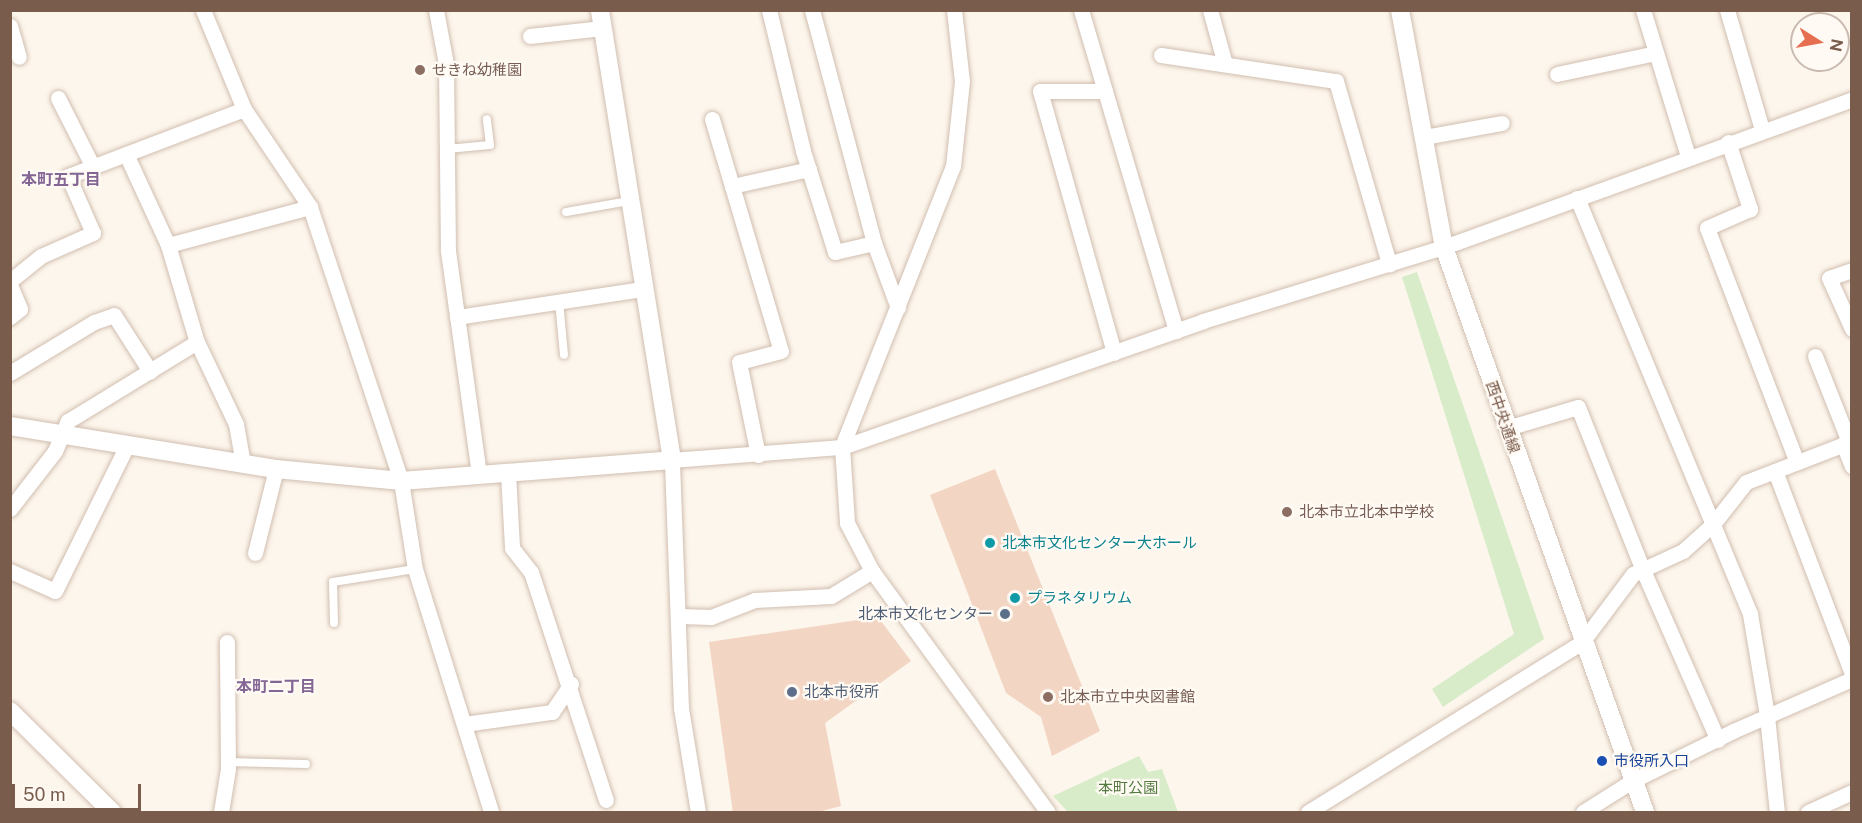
<!DOCTYPE html>
<meta charset="utf-8">
<style>
body{margin:0}
#map{position:relative;width:1862px;height:823px;overflow:hidden;background:#fdf6ec;font-family:"Public Sans","Noto Sans JP",sans-serif}
div>[style]{position:absolute}
.green>*{inset:0;background:#d8ecc9}
.building>*{inset:0;background:#f3d5c3}
.roads{filter:drop-shadow(0 0 2px #d1beb0) drop-shadow(0 0 2px #d1beb0)}
.service>*{height:8px;margin:-4px;padding:0 4px;transform-origin:4px;border-radius:4px;background:#fff}
.minor>*{height:15px;margin:-7.5px;padding:0 7.5px;transform-origin:7.5px;border-radius:7.5px;background:#fff}
.tertiary>*{height:18px;margin:-9px;padding:0 9px;transform-origin:9px;border-radius:9px;background:#fff}
.dots>*{width:16px;height:16px;translate:-50% -50%;box-sizing:border-box;border:3px solid #fffaf3;border-radius:50%}
span{translate:-50% -50%;white-space:nowrap;text-align:center;line-height:1.15;-webkit-text-stroke:4.5px #fffaf3;paint-order:stroke}
.education-label{font-size:15px;color:#785e54}
.left{translate:0 -50%;text-align:left}
.street-label{font-size:15px;color:#7a5c4d}
.culture-label{font-size:15px;color:#0d838f}
.service-label{font-size:15px;color:#4e5e75}
.right{translate:-100% -50%;text-align:right}
.transit-label{font-size:15px;color:#164399}
.park-label{font-size:15px;color:#537a41}
.neighbourhood-label{font-size:16px;color:#846695;font-weight:700}
.frame{position:absolute;inset:0;border:12px solid #7a5c4d;pointer-events:none}
.north{position:absolute;left:1790px;top:12px;width:60px;height:60px;box-sizing:border-box;background:#fffaf3;border:2px solid #cabbb1;border-radius:50%;rotate:101deg;font-size:16px;font-weight:700;line-height:24px;text-align:center;color:#7a5c4d}
.north::after{content:'';display:block;margin:auto;width:21px;height:27px;background:#e76f51;clip-path:polygon(50% 0,100% 100%,50% 72%,0 100%)}
.scale{position:absolute;left:12px;top:784px;width:129px;height:27px;box-sizing:border-box;border:3px solid #7a5c4d;border-top:0;padding-left:8px;font-size:18px;line-height:21px;white-space:nowrap;color:#7a5c4d;-webkit-text-stroke:4px #fffaf3;paint-order:stroke}
</style>
<div id="map">
<div class="green">
<i style="clip-path:polygon(1417px 272px,1544px 639px,1443px 707px,1432px 689px,1514px 634px,1402px 277px)"></i>
<i style="clip-path:polygon(1139px 756px,1148px 772px,1162px 769px,1178px 812px,1068px 812px,1053px 796px)"></i>
</div>
<div class="building">
<i style="clip-path:polygon(995px 469px,1100px 731px,1052px 756px,1041px 717px,1006px 693px,930px 495px)"></i>
<i style="clip-path:polygon(878px 617px,911px 661px,825px 723px,841px 806px,814px 813px,733px 813px,709px 642px)"></i>
</div>
<div class="roads">
<div class="service">
<i style="left:447px;top:149px;width:43px;rotate:-5.3deg"></i>
<i style="left:490px;top:145px;width:26px;rotate:-97deg"></i>
<i style="left:566px;top:212px;width:64px;rotate:-9.9deg"></i>
<i style="left:559px;top:301px;width:54px;rotate:84.7deg"></i>
<i style="left:334px;top:623px;width:41px;rotate:-91.4deg"></i>
<i style="left:333px;top:582px;width:83px;rotate:-9deg"></i>
<i style="left:228px;top:762px;width:78px;rotate:1.5deg"></i>
</div>
<div class="minor">
<i style="left:203px;top:10px;width:107px;rotate:67.5deg"></i>
<i style="left:244px;top:109px;width:118px;rotate:56deg"></i>
<i style="left:310px;top:207px;width:289px;rotate:71.6deg"></i>
<i style="left:401px;top:481px;width:89px;rotate:81deg"></i>
<i style="left:415px;top:569px;width:255px;rotate:72.6deg"></i>
<i style="left:436px;top:10px;width:55px;rotate:79.5deg"></i>
<i style="left:446px;top:64px;width:187px;rotate:89.4deg"></i>
<i style="left:448px;top:251px;width:226px;rotate:82.1deg"></i>
<i style="left:769px;top:10px;width:145px;rotate:76.4deg"></i>
<i style="left:803px;top:151px;width:106px;rotate:72.4deg"></i>
<i style="left:835px;top:252px;width:40px;rotate:-13deg"></i>
<i style="left:812px;top:10px;width:241px;rotate:75.1deg"></i>
<i style="left:874px;top:243px;width:69px;rotate:69.7deg"></i>
<i style="left:954px;top:10px;width:71px;rotate:83.6deg"></i>
<i style="left:962px;top:81px;width:85px;rotate:96deg"></i>
<i style="left:953px;top:166px;width:302px;rotate:111.6deg"></i>
<i style="left:842px;top:447px;width:76px;rotate:86.2deg"></i>
<i style="left:847px;top:523px;width:54px;rotate:62.5deg"></i>
<i style="left:872px;top:571px;width:298px;rotate:53.9deg"></i>
<i style="left:1081px;top:10px;width:335px;rotate:73.5deg"></i>
<i style="left:1210px;top:10px;width:56px;rotate:74.5deg"></i>
<i style="left:1643px;top:10px;width:153px;rotate:72.9deg"></i>
<i style="left:1727px;top:10px;width:125px;rotate:73.7deg"></i>
<i style="left:10px;top:26px;width:32px;rotate:74deg"></i>
<i style="left:530px;top:36px;width:72px;rotate:-6.3deg"></i>
<i style="left:1161px;top:55px;width:177px;rotate:8.5deg"></i>
<i style="left:1336px;top:81px;width:191px;rotate:73.8deg"></i>
<i style="left:1557px;top:74px;width:101px;rotate:-12deg"></i>
<i style="left:1105px;top:91px;width:65px;rotate:180deg"></i>
<i style="left:1040px;top:91px;width:272px;rotate:74.2deg"></i>
<i style="left:58px;top:98px;width:77px;rotate:63.1deg"></i>
<i style="left:712px;top:119px;width:70px;rotate:73.4deg"></i>
<i style="left:732px;top:186px;width:79px;rotate:-12.4deg"></i>
<i style="left:1424px;top:137px;width:79px;rotate:-10.2deg"></i>
<i style="left:1728px;top:142px;width:71px;rotate:71.8deg"></i>
<i style="left:1750px;top:209px;width:47px;rotate:156.2deg"></i>
<i style="left:1707px;top:228px;width:251px;rotate:69deg"></i>
<i style="left:126px;top:154px;width:100px;rotate:65.2deg"></i>
<i style="left:168px;top:245px;width:101px;rotate:73.4deg"></i>
<i style="left:197px;top:342px;width:91px;rotate:64.6deg"></i>
<i style="left:236px;top:424px;width:41px;rotate:80.1deg"></i>
<i style="left:732px;top:186px;width:172px;rotate:73.5deg"></i>
<i style="left:781px;top:351px;width:43px;rotate:165.3deg"></i>
<i style="left:739px;top:362px;width:95px;rotate:78.5deg"></i>
<i style="left:1577px;top:198px;width:451px;rotate:67.4deg"></i>
<i style="left:1750px;top:614px;width:103px;rotate:80.5deg"></i>
<i style="left:1767px;top:716px;width:97px;rotate:84.1deg"></i>
<i style="left:168px;top:245px;width:147px;rotate:-15deg"></i>
<i style="left:1852px;top:270px;width:24px;rotate:161deg"></i>
<i style="left:1829px;top:278px;width:56px;rotate:65.7deg"></i>
<i style="left:10px;top:281px;width:40px;rotate:-39deg"></i>
<i style="left:41px;top:256px;width:57px;rotate:-23.9deg"></i>
<i style="left:93px;top:233px;width:62px;rotate:-113.7deg"></i>
<i style="left:68px;top:176px;width:188px;rotate:-20.8deg"></i>
<i style="left:10px;top:285px;width:26px;rotate:67deg"></i>
<i style="left:20px;top:309px;width:13px;rotate:141deg"></i>
<i style="left:457px;top:317px;width:188px;rotate:-8.6deg"></i>
<i style="left:1815px;top:356px;width:92px;rotate:68.4deg"></i>
<i style="left:10px;top:373px;width:98px;rotate:-31.3deg"></i>
<i style="left:94px;top:322px;width:21px;rotate:-19deg"></i>
<i style="left:114px;top:315px;width:67px;rotate:57.3deg"></i>
<i style="left:1507px;top:428px;width:74px;rotate:-16.5deg"></i>
<i style="left:1578px;top:407px;width:173px;rotate:68.3deg"></i>
<i style="left:1642px;top:568px;width:188px;rotate:66.2deg"></i>
<i style="left:1843px;top:444px;width:24px;rotate:68deg"></i>
<i style="left:1775px;top:471px;width:217px;rotate:69.2deg"></i>
<i style="left:508px;top:473px;width:75px;rotate:86.9deg"></i>
<i style="left:512px;top:548px;width:31px;rotate:52deg"></i>
<i style="left:531px;top:572px;width:240px;rotate:71.8deg"></i>
<i style="left:10px;top:509px;width:73px;rotate:-52.2deg"></i>
<i style="left:55px;top:451px;width:33px;rotate:-67deg"></i>
<i style="left:68px;top:421px;width:151px;rotate:-31.5deg"></i>
<i style="left:255px;top:553px;width:87px;rotate:-76deg"></i>
<i style="left:10px;top:571px;width:49px;rotate:24deg"></i>
<i style="left:55px;top:591px;width:163px;rotate:-63.7deg"></i>
<i style="left:679px;top:616px;width:32px;rotate:2deg"></i>
<i style="left:711px;top:617px;width:47px;rotate:-21.1deg"></i>
<i style="left:755px;top:600px;width:76px;rotate:-3deg"></i>
<i style="left:831px;top:596px;width:48px;rotate:-31.4deg"></i>
<i style="left:464px;top:724px;width:89px;rotate:-7.8deg"></i>
<i style="left:552px;top:712px;width:34px;rotate:-56deg"></i>
<i style="left:221px;top:812px;width:44px;rotate:-80.8deg"></i>
<i style="left:228px;top:769px;width:127px;rotate:-90.5deg"></i>
<i style="left:698px;top:812px;width:105px;rotate:-99.3deg"></i>
<i style="left:681px;top:708px;width:248px;rotate:-92.1deg"></i>
<i style="left:672px;top:460px;width:170px;rotate:-4.4deg"></i>
<i style="left:842px;top:447px;width:382px;rotate:-19.2deg"></i>
<i style="left:1203px;top:321px;width:252px;rotate:-17.1deg"></i>
<i style="left:1444px;top:247px;width:434px;rotate:-19.9deg"></i>
<i style="left:1308px;top:812px;width:322px;rotate:-31.8deg"></i>
<i style="left:1582px;top:642px;width:85px;rotate:-53.1deg"></i>
<i style="left:1633px;top:574px;width:55px;rotate:-24.7deg"></i>
<i style="left:1683px;top:551px;width:40px;rotate:-42deg"></i>
<i style="left:1713px;top:524px;width:53px;rotate:-51.8deg"></i>
<i style="left:1746px;top:482px;width:114px;rotate:-21.1deg"></i>
<i style="left:1583px;top:812px;width:58px;rotate:-32.3deg"></i>
<i style="left:1632px;top:781px;width:113px;rotate:-26.3deg"></i>
<i style="left:1733px;top:731px;width:130px;rotate:-23.6deg"></i>
<i style="left:1808px;top:812px;width:48px;rotate:-24.4deg"></i>
</div>
<div class="tertiary">
<i style="left:1400px;top:10px;width:241px;rotate:79.5deg"></i>
<i style="left:1444px;top:247px;width:600px;rotate:70.42deg"></i>
<i style="left:10px;top:426px;width:269px;rotate:9.2deg"></i>
<i style="left:276px;top:469px;width:126px;rotate:5.5deg"></i>
<i style="left:401px;top:481px;width:272px;rotate:-4.4deg"></i>
<i style="left:672px;top:460px;width:456px;rotate:-99.1deg"></i>
<i style="left:10px;top:711px;width:144px;rotate:44.7deg"></i>
</div>
</div>
<div class="dots">
<i style="left:420px;top:70px;background:#8d6e63"></i>
<i style="left:1287px;top:512px;background:#8d6e63"></i>
<i style="left:990px;top:543px;background:#0f9aa8"></i>
<i style="left:1015px;top:598px;background:#0f9aa8"></i>
<i style="left:1005px;top:614px;background:#5c6f8a"></i>
<i style="left:792px;top:692px;background:#5c6f8a"></i>
<i style="left:1048px;top:697px;background:#8d6e63"></i>
<i style="left:1602px;top:761px;background:#1a4fb4"></i>
</div>
<div class="education-label">
<span class="left" style="left:432px;top:70px">せきね幼稚園</span>
<span class="left" style="left:1299px;top:512px">北本市立北本中学校</span>
<span class="left" style="left:1060px;top:697px">北本市立中央図書館</span>
</div>
<div class="street-label">
<span style="left:1503px;top:417px;rotate:71deg">西中央通線</span>
</div>
<div class="culture-label">
<span class="left" style="left:1002px;top:543px">北本市文化センター大ホール</span>
<span class="left" style="left:1027px;top:598px">プラネタリウム</span>
</div>
<div class="service-label">
<span class="right" style="left:993px;top:614px">北本市文化センター</span>
<span class="left" style="left:804px;top:692px">北本市役所</span>
</div>
<div class="transit-label">
<span class="left" style="left:1614px;top:761px">市役所入口</span>
</div>
<div class="park-label">
<span style="left:1128px;top:788px">本町公園</span>
</div>
<div class="neighbourhood-label">
<span style="left:61px;top:180px">本町五丁目</span>
<span style="left:276px;top:687px">本町二丁目</span>
</div>
<div class="frame"></div>
<div class="north">N</div>
<div class="scale">50 m</div>
</div>
